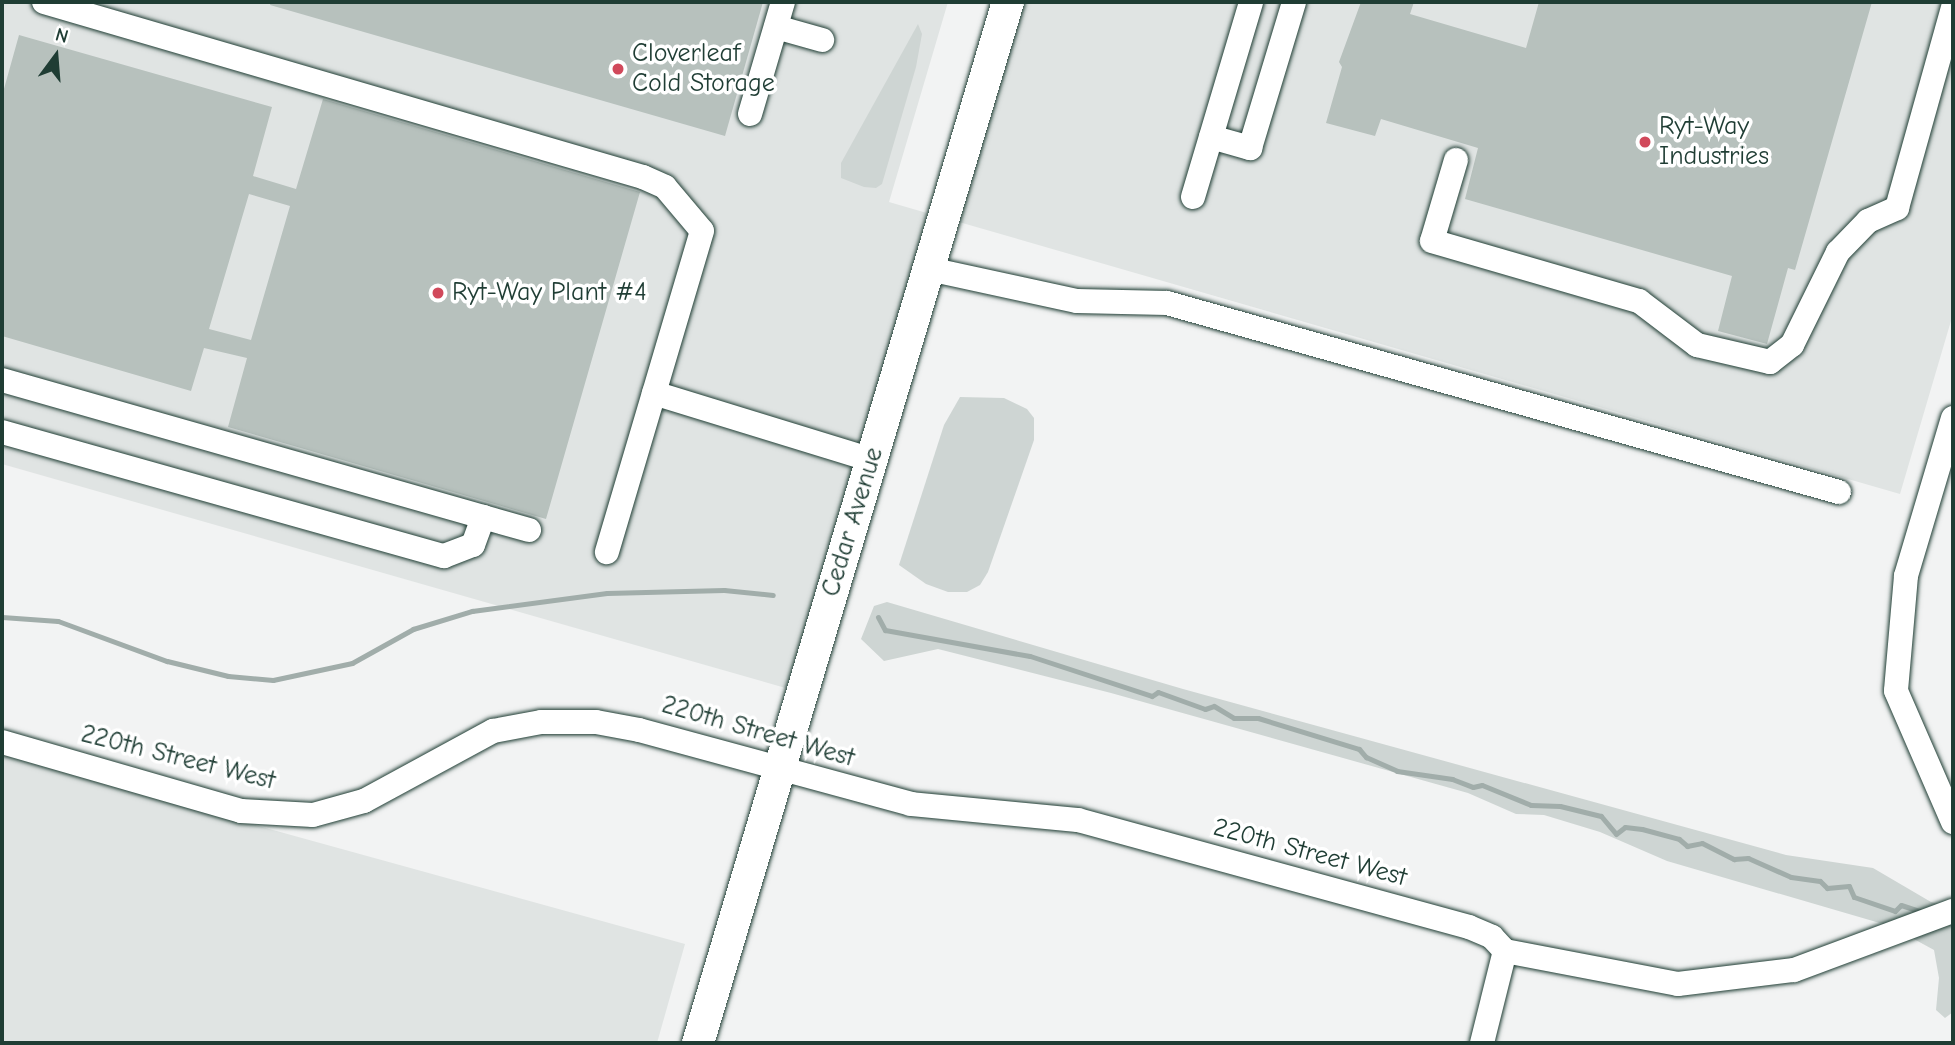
<!DOCTYPE html>
<style>
body{margin:0}
#map{position:relative;width:1955px;height:1045px;overflow:hidden;background:#f2f3f3;font-family:"Comic Neue",sans-serif}
div>[style]{position:absolute}
.built>*{inset:0;background:#e0e4e3}
.green>*{inset:0;background:#ced5d3}
.stream>*{height:5px;margin:-2.5px;padding:0 2.5px;transform-origin:2.5px;border-radius:2.5px;background:#a1adaa}
.building>*{inset:0;background:#b7c1bd}
.roads{filter:drop-shadow(0 0 2px #1f3d34) drop-shadow(0 0 2px #1f3d34)}
.minor>*{height:24px;margin:-12px;padding:0 12px;transform-origin:12px;border-radius:12px;background:#fff}
.major>*{height:32px;margin:-16px;padding:0 16px;transform-origin:16px;border-radius:16px;background:#fff}
.dots>*{width:19px;height:19px;translate:-50% -50%;box-sizing:border-box;border:4px solid #fff;border-radius:50%}
span{translate:-50% -50%;white-space:nowrap;text-align:center;line-height:1.15;-webkit-text-stroke:7px #fff;paint-order:stroke}
.poi-label{font-size:26px;color:#1f3d34}
.left{translate:0 -50%;text-align:left}
.street-label{font-size:26px;color:#1f3d34}
.frame{position:absolute;inset:0;border:4px solid #1f3d34;pointer-events:none}
.north{position:absolute;left:21px;top:21px;width:70px;height:70px;-webkit-text-stroke:5px #fff;paint-order:stroke;rotate:16deg;font-size:19px;font-weight:700;line-height:28px;text-align:center;color:#1f3d34}
.north::after{content:'';display:block;margin:auto;width:24px;height:32px;background:#1f3d34;clip-path:polygon(50% 0,100% 100%,50% 72%,0 100%)}
</style>
<div id="map">
<div class="built">
<i style="clip-path:polygon(2px 2px,948px 2px,889px 202px,944px 218px,1009px 2px,1953px 2px,1953px 314px,1900px 494px,945px 218px,803px 693px,2px 464px)"></i>
<i style="clip-path:polygon(2px 755px,685px 944px,657px 1043px,2px 1043px)"></i>
</div>
<div class="green">
<i style="clip-path:polygon(918px 24px,922px 34px,916px 67px,882px 184px,876px 188px,864px 187px,841px 178px,841px 163px)"></i>
<i style="clip-path:polygon(960px 397px,1004px 398px,1027px 409px,1034px 418px,1034px 440px,988px 572px,980px 585px,967px 592px,948px 592px,926px 584px,899px 565px,944px 425px)"></i>
<i style="clip-path:polygon(887px 602px,1183px 689px,1786px 855px,1873px 868px,1931px 902px,1953px 908px,1953px 1012px,1945px 1018px,1936px 1010px,1939px 978px,1934px 950px,1890px 926px,1667px 861px,1600px 832px,1544px 815px,1516px 814px,1468px 793px,1111px 693px,938px 649px,884px 661px,861px 639px,874px 606px)"></i>
</div>
<div class="stream">
<i style="left:2px;top:617px;width:56px;rotate:4.1deg"></i>
<i style="left:58px;top:621px;width:116px;rotate:20.2deg"></i>
<i style="left:167px;top:661px;width:63px;rotate:13.8deg"></i>
<i style="left:228px;top:676px;width:45px;rotate:5.1deg"></i>
<i style="left:273px;top:680px;width:81px;rotate:-12.1deg"></i>
<i style="left:352px;top:663px;width:70px;rotate:-29.1deg"></i>
<i style="left:413px;top:629px;width:62px;rotate:-17deg"></i>
<i style="left:472px;top:611px;width:136px;rotate:-7.6deg"></i>
<i style="left:607px;top:593px;width:117px;rotate:-1.5deg"></i>
<i style="left:724px;top:590px;width:49px;rotate:5.8deg"></i>
<i style="left:878px;top:617px;width:15px;rotate:62deg"></i>
<i style="left:885px;top:630px;width:147px;rotate:10.2deg"></i>
<i style="left:1030px;top:656px;width:128px;rotate:18.2deg"></i>
<i style="left:1152px;top:696px;width:7px;rotate:-34deg"></i>
<i style="left:1158px;top:692px;width:50px;rotate:19.9deg"></i>
<i style="left:1205px;top:709px;width:9px;rotate:-18deg"></i>
<i style="left:1214px;top:706px;width:23px;rotate:31deg"></i>
<i style="left:1234px;top:718px;width:24px"></i>
<i style="left:1258px;top:718px;width:106px;rotate:17.1deg"></i>
<i style="left:1359px;top:749px;width:11px;rotate:49deg"></i>
<i style="left:1366px;top:757px;width:34px;rotate:24deg"></i>
<i style="left:1397px;top:771px;width:56px;rotate:8.3deg"></i>
<i style="left:1452px;top:779px;width:22px;rotate:21deg"></i>
<i style="left:1473px;top:787px;width:9px;rotate:-13deg"></i>
<i style="left:1482px;top:785px;width:53px;rotate:22.2deg"></i>
<i style="left:1531px;top:805px;width:29px;rotate:2deg"></i>
<i style="left:1560px;top:806px;width:42px;rotate:13.7deg"></i>
<i style="left:1601px;top:816px;width:23px;rotate:50deg"></i>
<i style="left:1616px;top:834px;width:11px;rotate:-38deg"></i>
<i style="left:1625px;top:827px;width:17px;rotate:7deg"></i>
<i style="left:1642px;top:829px;width:38px;rotate:15deg"></i>
<i style="left:1679px;top:839px;width:11px;rotate:41deg"></i>
<i style="left:1687px;top:846px;width:15px;rotate:-11deg"></i>
<i style="left:1702px;top:843px;width:36px;rotate:27deg"></i>
<i style="left:1734px;top:859px;width:14px;rotate:-4deg"></i>
<i style="left:1748px;top:858px;width:47px;rotate:23.8deg"></i>
<i style="left:1791px;top:877px;width:29px;rotate:8deg"></i>
<i style="left:1820px;top:881px;width:10px;rotate:45deg"></i>
<i style="left:1827px;top:888px;width:22px;rotate:-5deg"></i>
<i style="left:1849px;top:886px;width:12px;rotate:66deg"></i>
<i style="left:1854px;top:897px;width:43px;rotate:18.9deg"></i>
<i style="left:1895px;top:911px;width:8px;rotate:-45deg"></i>
<i style="left:1901px;top:905px;width:26px;rotate:18deg"></i>
</div>
<div class="building">
<i style="clip-path:polygon(271px 2px,763px 2px,725px 136px,270px 5px)"></i>
<i style="clip-path:polygon(1361px 2px,1414px 2px,1410px 14px,1526px 48px,1539px 2px,1872px 2px,1795px 270px,1788px 268px,1767px 344px,1718px 331px,1732px 276px,1465px 199px,1478px 148px,1381px 119px,1375px 136px,1326px 123px,1342px 67px,1339px 62px)"></i>
<i style="clip-path:polygon(evenodd,19px 35px,272px 107px,253px 176px,296px 189px,323px 99px,640px 192px,546px 519px,228px 427px,247px 358px,204px 348px,191px 391px,2px 336px,2px 96px,19px 35px,249px 194px,290px 206px,251px 340px,209px 329px,249px 194px)"></i>
</div>
<div class="roads">
<div class="minor">
<i style="left:44px;top:2px;width:624px;rotate:16.29deg"></i>
<i style="left:643px;top:177px;width:24px;rotate:24deg"></i>
<i style="left:665px;top:187px;width:57px;rotate:49.9deg"></i>
<i style="left:702px;top:231px;width:335px;rotate:106.5deg"></i>
<i style="left:776px;top:27px;width:48px;rotate:15.8deg"></i>
<i style="left:750px;top:114px;width:117px;rotate:-73.6deg"></i>
<i style="left:1211px;top:137px;width:41px;rotate:15.8deg"></i>
<i style="left:1250px;top:148px;width:152px;rotate:-73.2deg"></i>
<i style="left:1456px;top:160px;width:84px;rotate:106.5deg"></i>
<i style="left:1432px;top:241px;width:216px;rotate:16.2deg"></i>
<i style="left:1639px;top:301px;width:73px;rotate:37.2deg"></i>
<i style="left:1697px;top:345px;width:75px;rotate:13.1deg"></i>
<i style="left:1770px;top:362px;width:28px;rotate:-38deg"></i>
<i style="left:1792px;top:345px;width:104px;rotate:-63.7deg"></i>
<i style="left:1838px;top:252px;width:43px;rotate:-45.9deg"></i>
<i style="left:1868px;top:221px;width:32px;rotate:-24deg"></i>
<i style="left:1897px;top:208px;width:209px;rotate:-74.4deg"></i>
<i style="left:1193px;top:197px;width:203px;rotate:-73.4deg"></i>
<i style="left:929px;top:269px;width:151px;rotate:12.2deg"></i>
<i style="left:1077px;top:301px;width:90px;rotate:1.3deg"></i>
<i style="left:1167px;top:303px;width:698px;rotate:15.71deg"></i>
<i style="left:2px;top:380px;width:548px;rotate:15.89deg"></i>
<i style="left:654px;top:393px;width:228px;rotate:17.1deg"></i>
<i style="left:1953px;top:418px;width:165px;rotate:106.6deg"></i>
<i style="left:1906px;top:576px;width:115px;rotate:95deg"></i>
<i style="left:1896px;top:691px;width:143px;rotate:66.5deg"></i>
<i style="left:2px;top:432px;width:459px;rotate:15.7deg"></i>
<i style="left:444px;top:556px;width:31px;rotate:-21deg"></i>
<i style="left:473px;top:545px;width:30px;rotate:-70deg"></i>
<i style="left:2px;top:742px;width:249px;rotate:16.1deg"></i>
<i style="left:241px;top:811px;width:72px;rotate:3.2deg"></i>
<i style="left:313px;top:815px;width:53px;rotate:-15.4deg"></i>
<i style="left:364px;top:801px;width:147px;rotate:-28.5deg"></i>
<i style="left:493px;top:731px;width:49px;rotate:-10.6deg"></i>
<i style="left:541px;top:722px;width:55px"></i>
<i style="left:596px;top:722px;width:44px;rotate:10.5deg"></i>
<i style="left:639px;top:730px;width:282px;rotate:15.2deg"></i>
<i style="left:911px;top:804px;width:168px;rotate:5.5deg"></i>
<i style="left:1078px;top:820px;width:405px;rotate:15.3deg"></i>
<i style="left:1469px;top:927px;width:25px;rotate:23deg"></i>
<i style="left:1492px;top:937px;width:19px;rotate:47deg"></i>
<i style="left:1505px;top:951px;width:176px;rotate:10.8deg"></i>
<i style="left:1678px;top:984px;width:117px;rotate:-6.9deg"></i>
<i style="left:1794px;top:970px;width:170px;rotate:-20.4deg"></i>
<i style="left:1482px;top:1043px;width:95px;rotate:-76deg"></i>
</div>
<div class="major">
<i style="left:698px;top:1043px;width:1086px;rotate:-73.42deg"></i>
</div>
</div>
<div class="dots">
<i style="left:618px;top:69px;background:#d1495b"></i>
<i style="left:1645px;top:142px;background:#d1495b"></i>
<i style="left:438px;top:293px;background:#d1495b"></i>
</div>
<div class="poi-label">
<span class="left" style="left:632px;top:69px">Cloverleaf<br>Cold Storage</span>
<span class="left" style="left:1659px;top:142px">Ryt-Way<br>Industries</span>
<span class="left" style="left:452px;top:293px">Ryt-Way Plant #4</span>
</div>
<div class="street-label">
<span style="left:853px;top:522px;rotate:-73deg">Cedar Avenue</span>
<span style="left:758px;top:732px;rotate:16deg">220th Street West</span>
<span style="left:178px;top:758px;rotate:14deg">220th Street West</span>
<span style="left:1310px;top:853px;rotate:15deg">220th Street West</span>
</div>
<div class="frame"></div>
<div class="north">N</div>
</div>
